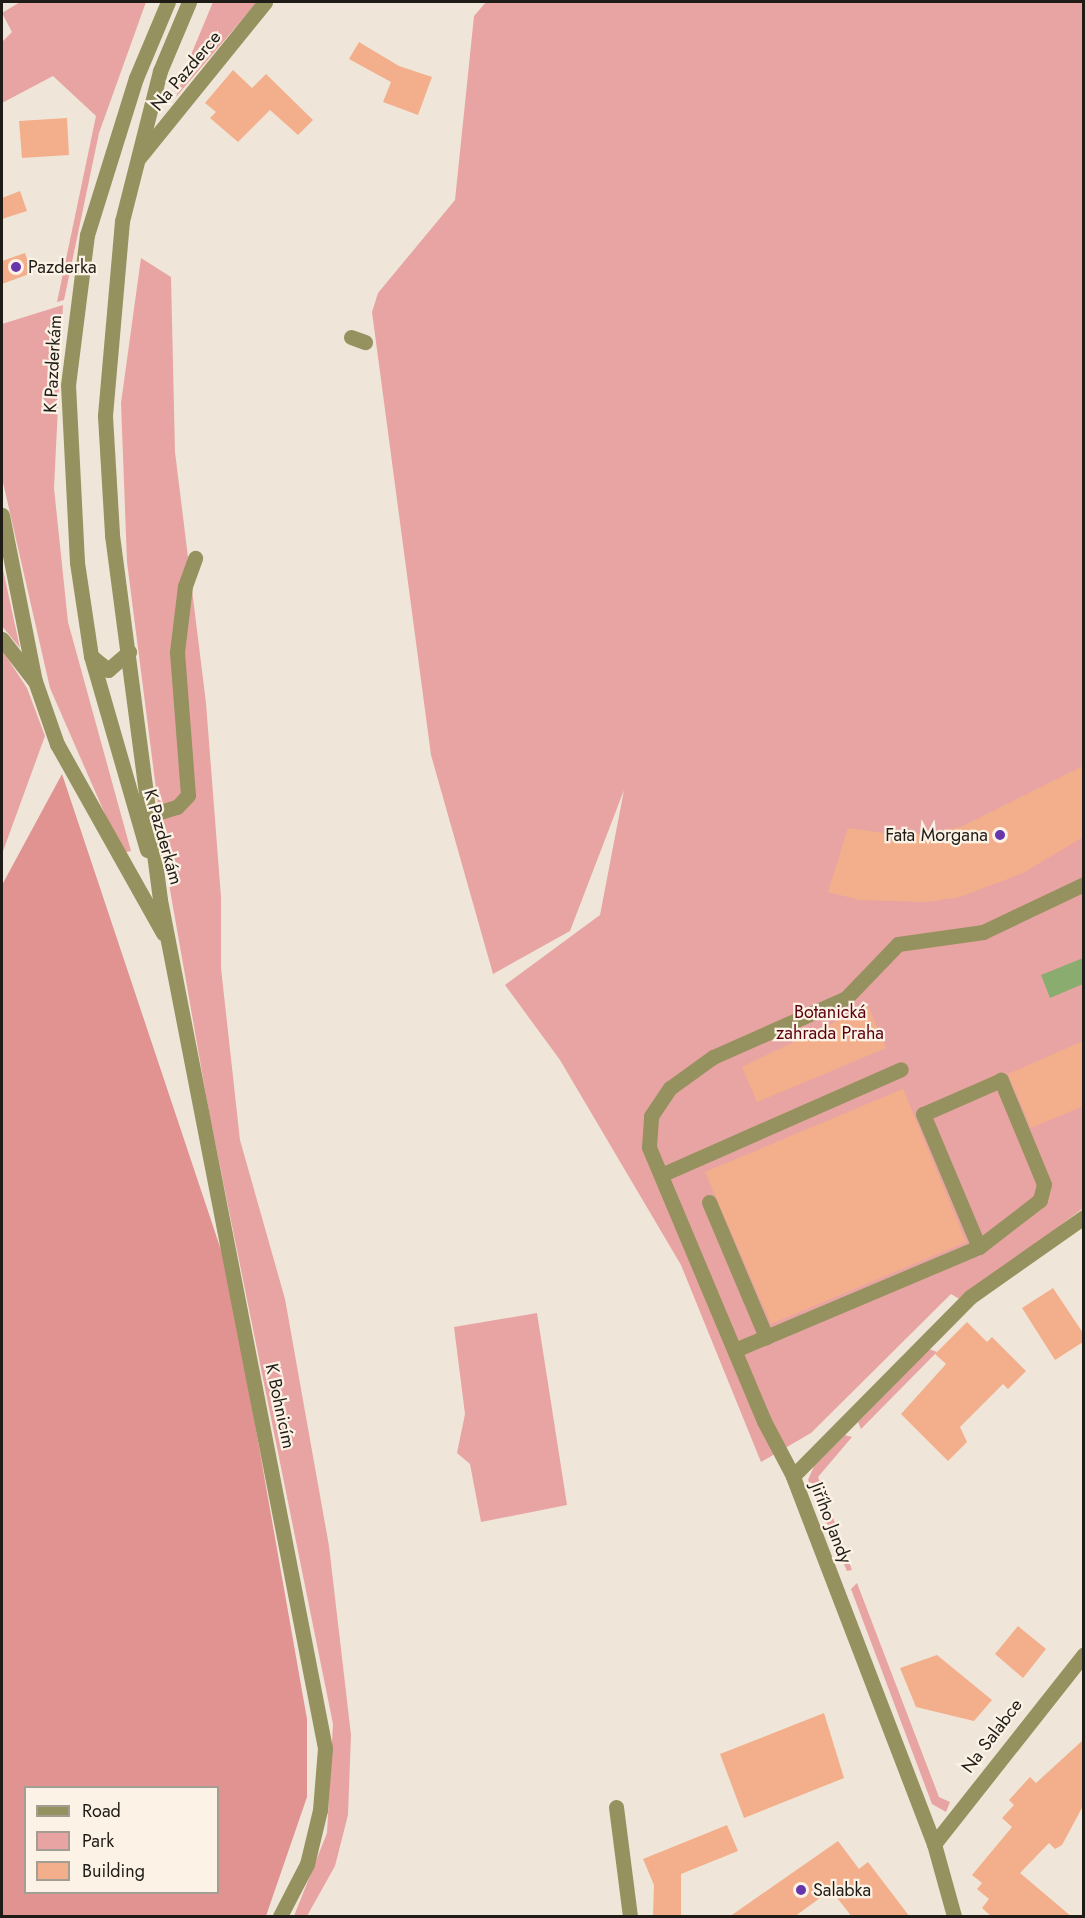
<!DOCTYPE html>
<meta charset="utf-8">
<style>
body{margin:0}
#map{position:relative;width:1085px;height:1918px;overflow:hidden;background:#efe6d9;font-family:Jost,sans-serif}
div>[style]{position:absolute}
.green>*{inset:0;background:#e8a4a2}
.forest>*{inset:0;background:#e19392}
.water>*{inset:0;background:#8aad6f}
.building>*{inset:0;background:#f3af8b}
.minor>*{height:15px;margin:-7.5px;padding:0 7.5px;transform-origin:7.5px;border-radius:7.5px;background:#95925f}
.dots>*{width:16px;height:16px;translate:-50% -50%;box-sizing:border-box;border:3px solid #fcf3e6;border-radius:50%}
span{translate:-50% -50%;white-space:nowrap;text-align:center;line-height:1.15;-webkit-text-stroke:4.5px #fcf3e6;paint-order:stroke}
.street-label{font-size:18px;color:#1f1c17}
.poi-label{font-size:18px;color:#1f1c17}
.left{translate:0 -50%;text-align:left}
.right{translate:-100% -50%;text-align:right}
.park-label{font-size:18px;color:#5d000f}
.frame{position:absolute;inset:0;border:3px solid #1f1c17;pointer-events:none}
.legend{position:absolute;left:24px;top:1786px;width:195px;height:108px;box-sizing:border-box;background:#fcf3e6;border:2px solid #a49d93;margin:0;padding:8px 10px;list-style:none;font-size:18px;color:#1f1c17}
.legend li{display:flex;align-items:center;gap:12px;height:30px}
.legend b{width:30px;border:2px solid #a49d93}
</style>
<div id="map">
<div class="green">
<i style="clip-path:polygon(20px 2px,146px 2px,99px 133px,64px 300px,57px 302px,96px 116px,53px 76px,2px 103px,2px 42px,12px 32px,2px 13px)"></i>
<i style="clip-path:polygon(213px 2px,257px 2px,176px 97px,193px 50px)"></i>
<i style="clip-path:polygon(486px 2px,1083px 2px,1082px 1209px,961px 1300px,951px 1294px,811px 1433px,761px 1462px,681px 1265px,560px 1060px,505px 985px,600px 915px,624px 790px,570px 931px,493px 974px,431px 755px,372px 312px,378px 293px,455px 200px,474px 16px)"></i>
<i style="clip-path:polygon(141px 258px,171px 277px,175px 452px,206px 703px,221px 897px,221px 968px,240px 1140px,285px 1299px,329px 1546px,351px 1735px,348px 1815px,335px 1866px,307px 1916px,294px 1916px,327px 1833px,333px 1724px,209px 1112px,166px 867px,127px 562px,121px 403px)"></i>
<i style="clip-path:polygon(63px 305px,54px 488px,68px 622px,131px 851px,122px 853px,50px 688px,2px 478px,2px 324px)"></i>
<i style="clip-path:polygon(2px 565px,20px 648px,2px 626px)"></i>
<i style="clip-path:polygon(2px 650px,27px 688px,45px 736px,2px 854px)"></i>
<i style="clip-path:polygon(537px 1313px,567px 1505px,481px 1522px,470px 1464px,457px 1453px,465px 1414px,454px 1327px)"></i>
<i style="clip-path:polygon(929px 1349px,937px 1352px,861px 1429px,858px 1422px)"></i>
<i style="clip-path:polygon(845px 1435px,852px 1437px,818px 1477px,852px 1570px,847px 1571px,808px 1480px,814px 1466px)"></i>
<i style="clip-path:polygon(857px 1583px,939px 1797px,950px 1802px,946px 1812px,932px 1804px,851px 1589px)"></i>
</div>
<div class="forest">
<i style="clip-path:polygon(evenodd,62px 774px,228px 1271px,307px 1719px,307px 1797px,266px 1916px,2px 1916px,2px 885px,62px 774px,26px 1788px,218px 1788px,218px 1892px,26px 1892px,26px 1788px)"></i>
</div>
<div class="water">
<i style="clip-path:polygon(1083px 958px,1083px 984px,1050px 998px,1041px 975px)"></i>
</div>
<div class="building">
<i style="clip-path:polygon(359px 42px,399px 66px,432px 77px,418px 115px,383px 102px,391px 82px,349px 59px)"></i>
<i style="clip-path:polygon(233px 70px,252px 88px,266px 74px,313px 120px,298px 135px,270px 110px,238px 142px,210px 118px,216px 112px,205px 103px)"></i>
<i style="clip-path:polygon(67px 118px,69px 155px,22px 158px,19px 121px)"></i>
<i style="clip-path:polygon(20px 191px,27px 211px,2px 219px,2px 198px)"></i>
<i style="clip-path:polygon(25px 253px,32px 273px,2px 284px,2px 261px)"></i>
<i style="clip-path:polygon(1083px 766px,1083px 837px,1023px 873px,960px 897px,927px 902px,860px 900px,828px 892px,848px 828px,905px 836px,961px 827px)"></i>
<i style="clip-path:polygon(868px 1006px,886px 1048px,757px 1102px,742px 1067px)"></i>
<i style="clip-path:polygon(1083px 1041px,1083px 1106px,1031px 1128px,1008px 1074px)"></i>
<i style="clip-path:polygon(903px 1089px,966px 1242px,771px 1324px,705px 1172px)"></i>
<i style="clip-path:polygon(1053px 1288px,1083px 1333px,1083px 1342px,1055px 1360px,1022px 1308px)"></i>
<i style="clip-path:polygon(967px 1322px,987px 1342px,992px 1337px,1026px 1371px,1008px 1389px,1003px 1384px,960px 1427px,967px 1442px,948px 1461px,901px 1414px,946px 1364px,935px 1354px)"></i>
<i style="clip-path:polygon(1018px 1626px,1046px 1649px,1023px 1678px,995px 1654px)"></i>
<i style="clip-path:polygon(937px 1655px,992px 1700px,974px 1721px,916px 1707px,900px 1668px)"></i>
<i style="clip-path:polygon(824px 1713px,844px 1778px,744px 1818px,720px 1754px)"></i>
<i style="clip-path:polygon(1083px 1740px,1083px 1806px,1062px 1845px,1055px 1849px,1049px 1843px,1020px 1873px,1072px 1917px,992px 1917px,982px 1908px,989px 1899px,977px 1889px,982px 1883px,972px 1875px,1012px 1827px,1002px 1818px,1014px 1805px,1009px 1800px,1030px 1777px,1036px 1783px)"></i>
<i style="clip-path:polygon(727px 1825px,738px 1851px,681px 1874px,681px 1917px,653px 1917px,654px 1885px,643px 1859px)"></i>
<i style="clip-path:polygon(838px 1841px,859px 1869px,868px 1862px,910px 1917px,852px 1917px,831px 1890px,794px 1917px,729px 1917px)"></i>
</div>
<div class="minor">
<i style="left:189px;top:2px;width:75px;rotate:112.8deg"></i>
<i style="left:160px;top:71px;width:155px;rotate:104.2deg"></i>
<i style="left:122px;top:221px;width:196px;rotate:95deg"></i>
<i style="left:105px;top:416px;width:119px;rotate:86.6deg"></i>
<i style="left:112px;top:535px;width:368px;rotate:82.5deg"></i>
<i style="left:160px;top:900px;width:864px;rotate:78.99deg"></i>
<i style="left:325px;top:1748px;width:62px;rotate:94.6deg"></i>
<i style="left:320px;top:1810px;width:56px;rotate:103.5deg"></i>
<i style="left:307px;top:1864px;width:59px;rotate:117.4deg"></i>
<i style="left:138px;top:159px;width:202px;rotate:-51deg"></i>
<i style="left:351px;top:337px;width:15px;rotate:20deg"></i>
<i style="left:2px;top:515px;width:169px;rotate:78.8deg"></i>
<i style="left:35px;top:681px;width:67px;rotate:70.8deg"></i>
<i style="left:57px;top:744px;width:217px;rotate:60.7deg"></i>
<i style="left:2px;top:639px;width:51px;rotate:52.2deg"></i>
<i style="left:91px;top:656px;width:22px;rotate:39deg"></i>
<i style="left:108px;top:670px;width:28px;rotate:-41deg"></i>
<i style="left:150px;top:815px;width:28px;rotate:-17deg"></i>
<i style="left:177px;top:807px;width:16px;rotate:-47deg"></i>
<i style="left:188px;top:795px;width:143px;rotate:-94.4deg"></i>
<i style="left:177px;top:652px;width:66px;rotate:-83.1deg"></i>
<i style="left:185px;top:586px;width:30px;rotate:-70deg"></i>
<i style="left:147px;top:850px;width:202px;rotate:-106.1deg"></i>
<i style="left:91px;top:656px;width:95px;rotate:-98.5deg"></i>
<i style="left:77px;top:562px;width:177px;rotate:-92.9deg"></i>
<i style="left:68px;top:385px;width:151px;rotate:-82.8deg"></i>
<i style="left:87px;top:235px;width:164px;rotate:-72.7deg"></i>
<i style="left:136px;top:78px;width:82px;rotate:-67.2deg"></i>
<i style="left:661px;top:1175px;width:262px;rotate:-23.8deg"></i>
<i style="left:709px;top:1202px;width:147px;rotate:67.1deg"></i>
<i style="left:735px;top:1350px;width:265px;rotate:-22.9deg"></i>
<i style="left:979px;top:1247px;width:77px;rotate:-37.6deg"></i>
<i style="left:1040px;top:1200px;width:16px;rotate:-76deg"></i>
<i style="left:1044px;top:1184px;width:113px;rotate:-112.5deg"></i>
<i style="left:1001px;top:1080px;width:85px;rotate:156.4deg"></i>
<i style="left:923px;top:1114px;width:144px;rotate:67.2deg"></i>
<i style="left:793px;top:1476px;width:252px;rotate:-45.3deg"></i>
<i style="left:970px;top:1297px;width:139px;rotate:-35.1deg"></i>
<i style="left:616px;top:1807px;width:110px;rotate:82.7deg"></i>
<i style="left:934px;top:1844px;width:242px;rotate:-51.7deg"></i>
<i style="left:954px;top:1916px;width:75px;rotate:-105.5deg"></i>
<i style="left:934px;top:1844px;width:394px;rotate:-111deg"></i>
<i style="left:793px;top:1476px;width:62px;rotate:-117.8deg"></i>
<i style="left:764px;top:1421px;width:297px;rotate:-112.8deg"></i>
<i style="left:649px;top:1147px;width:31px;rotate:-86deg"></i>
<i style="left:651px;top:1116px;width:34px;rotate:-56deg"></i>
<i style="left:670px;top:1088px;width:53px;rotate:-35.8deg"></i>
<i style="left:713px;top:1057px;width:145px;rotate:-23.9deg"></i>
<i style="left:846px;top:998px;width:75px;rotate:-46.1deg"></i>
<i style="left:898px;top:944px;width:86px;rotate:-8deg"></i>
<i style="left:983px;top:932px;width:112px;rotate:-25.4deg"></i>
</div>
<div class="dots">
<i style="left:16px;top:267px;background:#6736ad"></i>
<i style="left:1000px;top:835px;background:#6736ad"></i>
<i style="left:801px;top:1890px;background:#6736ad"></i>
</div>
<div class="street-label">
<span style="left:186px;top:71px;rotate:-50deg">Na Pazderce</span>
<span style="left:53px;top:364px;rotate:-87deg">K Pazderkám</span>
<span style="left:163px;top:837px;rotate:74deg">K Pazderkám</span>
<span style="left:280px;top:1406px;rotate:78deg">K Bohnicím</span>
<span style="left:831px;top:1523px;rotate:69deg">Jiřího Jandy</span>
<span style="left:992px;top:1736px;rotate:-53deg">Na Salabce</span>
</div>
<div class="poi-label">
<span class="left" style="left:28px;top:267px">Pazderka</span>
<span class="right" style="left:988px;top:835px">Fata Morgana</span>
<span class="left" style="left:813px;top:1890px">Salabka</span>
</div>
<div class="park-label">
<span style="left:830px;top:1023px">Botanická<br>zahrada Praha</span>
</div>
<div class="frame"></div>
<ul class="legend">
<li><b style="height:8px;background:#95925f"></b>Road</li>
<li><b style="height:16px;background:#e8a4a2"></b>Park</li>
<li><b style="height:16px;background:#f3af8b"></b>Building</li>
</ul>
</div>
